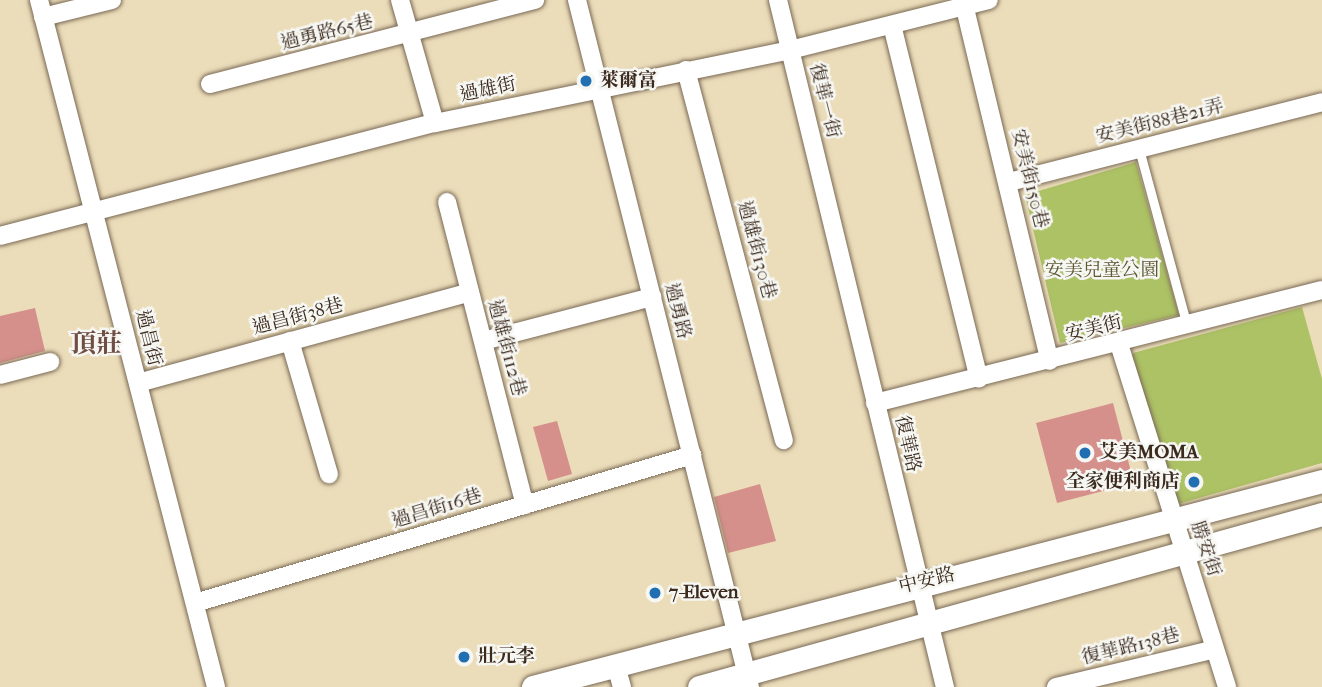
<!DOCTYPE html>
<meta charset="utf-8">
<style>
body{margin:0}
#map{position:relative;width:1322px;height:687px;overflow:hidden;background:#ecddba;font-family:"IM FELL French Canon","Noto Serif TC",serif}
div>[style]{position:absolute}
.green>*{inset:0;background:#adc165}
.building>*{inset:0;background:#d5908b}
.roads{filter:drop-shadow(0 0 2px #796955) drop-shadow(0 0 2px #796955)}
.service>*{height:9px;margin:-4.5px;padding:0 4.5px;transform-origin:4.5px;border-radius:4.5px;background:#fff}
.minor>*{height:18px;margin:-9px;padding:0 9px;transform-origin:9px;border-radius:9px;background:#fff}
.tertiary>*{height:23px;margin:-11.5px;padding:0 11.5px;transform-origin:11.5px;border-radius:11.5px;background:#fff}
.dots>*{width:19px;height:19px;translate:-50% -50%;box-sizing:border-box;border:4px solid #f6f6f2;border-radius:50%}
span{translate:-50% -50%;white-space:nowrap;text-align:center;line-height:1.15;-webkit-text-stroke:5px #f6f6f2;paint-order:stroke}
.street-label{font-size:19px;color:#3b2a1e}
.poi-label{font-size:19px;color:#3b2a1e;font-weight:700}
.left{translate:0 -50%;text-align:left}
.right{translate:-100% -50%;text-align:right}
.park-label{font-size:19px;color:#5d5733}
.district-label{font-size:26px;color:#714e44;font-weight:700}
</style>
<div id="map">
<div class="green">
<i style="clip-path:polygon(1136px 162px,1179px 315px,1060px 343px,1025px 195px)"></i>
<i style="clip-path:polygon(1302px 307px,1322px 379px,1322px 463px,1178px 504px,1130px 363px,1133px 353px)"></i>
</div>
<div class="building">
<i style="clip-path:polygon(35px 308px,45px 351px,0 363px,0 316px)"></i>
<i style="clip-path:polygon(1113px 403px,1134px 483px,1057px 503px,1036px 423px)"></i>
<i style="clip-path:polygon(557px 421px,572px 474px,548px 481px,533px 427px)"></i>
<i style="clip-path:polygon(760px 484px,776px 541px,728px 553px,714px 497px)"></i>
</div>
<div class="roads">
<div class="service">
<i style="left:1139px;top:149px;width:183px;rotate:74.8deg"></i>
</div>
<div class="minor">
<i style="left:39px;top:0;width:709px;rotate:75.55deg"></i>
<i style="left:400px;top:0;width:128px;rotate:74.1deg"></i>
<i style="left:577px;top:0;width:708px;rotate:75.87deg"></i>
<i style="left:778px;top:0;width:707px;rotate:76.34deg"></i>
<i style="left:963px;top:0;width:371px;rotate:76.5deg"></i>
<i style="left:43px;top:17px;width:71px;rotate:-13.8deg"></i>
<i style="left:892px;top:25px;width:364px;rotate:76.2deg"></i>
<i style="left:686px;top:70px;width:383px;rotate:75.2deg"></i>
<i style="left:210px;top:84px;width:336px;rotate:-14.5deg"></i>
<i style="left:1009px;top:182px;width:323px;rotate:-14.3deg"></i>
<i style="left:447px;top:202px;width:313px;rotate:75.6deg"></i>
<i style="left:0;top:236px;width:449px;rotate:-14.6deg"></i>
<i style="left:435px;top:123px;width:362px;rotate:-11.6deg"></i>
<i style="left:790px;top:50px;width:205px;rotate:-14.1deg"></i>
<i style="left:290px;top:341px;width:139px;rotate:73.7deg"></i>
<i style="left:483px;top:341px;width:175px;rotate:-14.6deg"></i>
<i style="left:1119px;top:344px;width:360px;rotate:72.5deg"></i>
<i style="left:0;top:375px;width:52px;rotate:-14.6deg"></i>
<i style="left:138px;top:383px;width:344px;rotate:-15.3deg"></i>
<i style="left:875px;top:403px;width:461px;rotate:-14.2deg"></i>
<i style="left:195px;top:603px;width:519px;rotate:-16.58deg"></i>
<i style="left:616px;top:666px;width:22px;rotate:74deg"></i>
<i style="left:1056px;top:687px;width:163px;rotate:-13.4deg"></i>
</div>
<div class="tertiary">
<i style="left:533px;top:687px;width:815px;rotate:-14.63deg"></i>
<i style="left:699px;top:687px;width:647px;rotate:-15.52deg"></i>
</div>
</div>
<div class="dots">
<i style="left:586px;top:81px;background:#1f6fb2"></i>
<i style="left:1085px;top:453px;background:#1f6fb2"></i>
<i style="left:1194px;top:482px;background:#1f6fb2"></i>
<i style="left:655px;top:593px;background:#1f6fb2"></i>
<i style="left:464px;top:657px;background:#1f6fb2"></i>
</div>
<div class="street-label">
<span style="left:327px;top:33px;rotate:-14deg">過勇路65巷</span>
<span style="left:488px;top:90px;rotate:-12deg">過雄街</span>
<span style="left:824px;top:101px;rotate:76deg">復華一街</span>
<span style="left:1160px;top:122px;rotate:-14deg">安美街88巷21弄</span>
<span style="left:1029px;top:179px;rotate:76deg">安美街150巷</span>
<span style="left:756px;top:250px;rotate:75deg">過雄街130巷</span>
<span style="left:677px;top:311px;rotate:76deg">過勇路</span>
<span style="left:298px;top:317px;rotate:-15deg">過昌街38巷</span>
<span style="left:1094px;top:329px;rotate:-14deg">安美街</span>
<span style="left:148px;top:338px;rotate:76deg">過昌街</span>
<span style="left:506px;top:348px;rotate:75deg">過雄街112巷</span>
<span style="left:907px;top:444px;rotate:77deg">復華路</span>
<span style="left:437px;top:509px;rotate:-17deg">過昌街16巷</span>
<span style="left:1205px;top:549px;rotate:71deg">勝安街</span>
<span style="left:927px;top:581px;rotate:-14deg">中安路</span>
<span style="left:1131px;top:647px;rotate:-14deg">復華路138巷</span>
</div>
<div class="poi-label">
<span class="left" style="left:600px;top:81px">萊爾富</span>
<span class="left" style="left:1099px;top:453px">艾美MOMA</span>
<span class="right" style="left:1180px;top:482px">全家便利商店</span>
<span class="left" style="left:669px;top:593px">7-Eleven</span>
<span class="left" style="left:478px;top:657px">壯元李</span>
</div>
<div class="park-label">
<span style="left:1102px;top:271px">安美兒童公園</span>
</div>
<div class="district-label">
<span style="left:96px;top:344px">頂莊</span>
</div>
</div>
